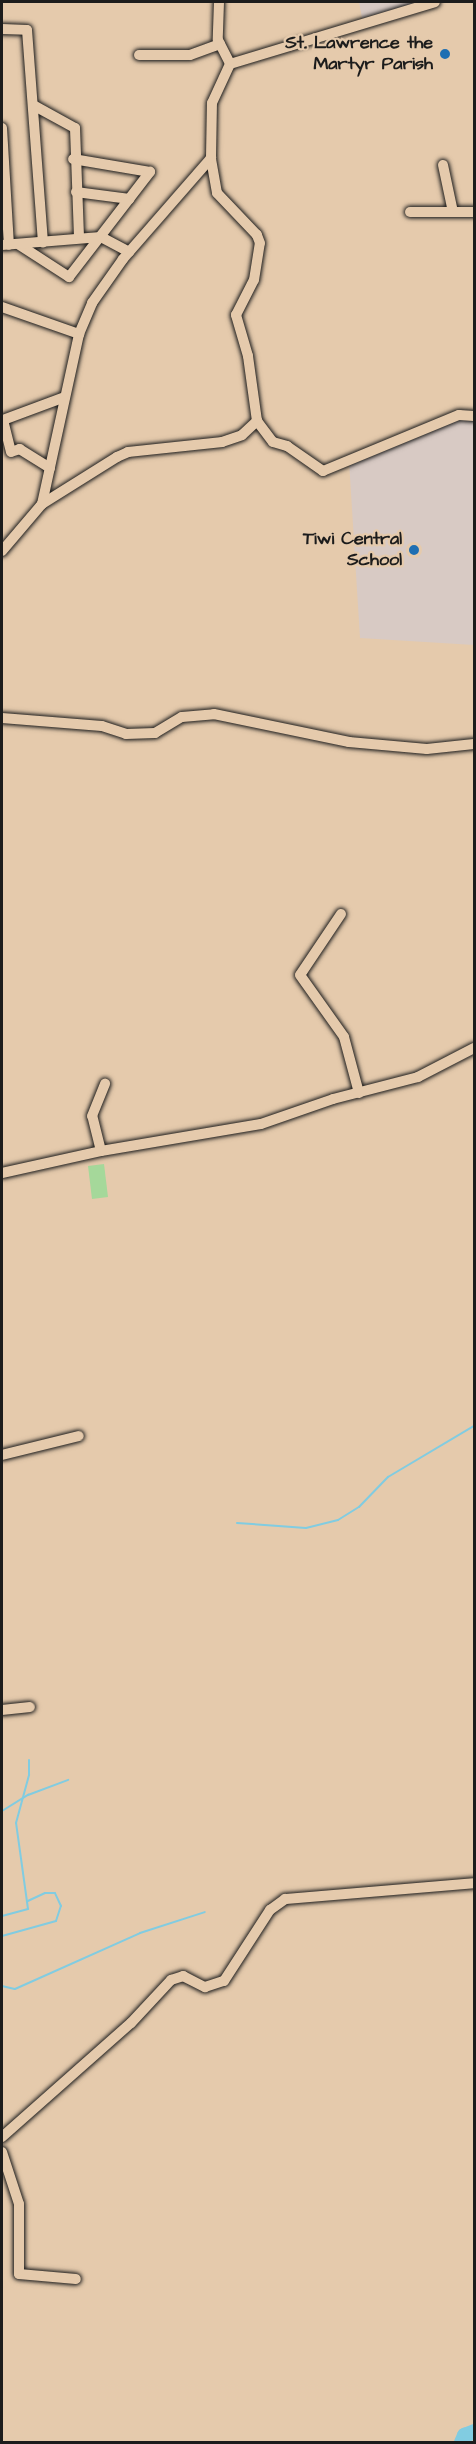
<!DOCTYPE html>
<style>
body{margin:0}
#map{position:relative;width:476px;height:2444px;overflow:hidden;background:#e5caac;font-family:"Architects Daughter",sans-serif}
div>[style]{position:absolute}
.built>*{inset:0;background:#d8cac4}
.green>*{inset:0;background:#a5d89a}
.stream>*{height:2px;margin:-1px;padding:0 1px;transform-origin:1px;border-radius:1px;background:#81cce1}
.river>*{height:15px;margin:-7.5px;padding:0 7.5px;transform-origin:7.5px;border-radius:7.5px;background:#81cce1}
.roads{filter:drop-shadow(0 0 2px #1c1c1c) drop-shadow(0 0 2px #1c1c1c)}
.minor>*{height:10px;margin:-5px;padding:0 5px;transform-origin:5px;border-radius:5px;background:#e5caac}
.dots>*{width:16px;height:16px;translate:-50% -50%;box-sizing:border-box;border:3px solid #e5caac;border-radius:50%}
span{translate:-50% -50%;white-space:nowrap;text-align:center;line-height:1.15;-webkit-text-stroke:4.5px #e5caac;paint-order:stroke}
.poi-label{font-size:18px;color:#1c1c1c;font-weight:700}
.right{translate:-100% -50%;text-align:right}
.frame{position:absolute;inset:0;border:3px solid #1c1c1c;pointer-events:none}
</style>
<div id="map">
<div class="built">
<i style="clip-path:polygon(359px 2px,422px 2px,362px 18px)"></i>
<i style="clip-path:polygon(474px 413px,474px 645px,360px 638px,349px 461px)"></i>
</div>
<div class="green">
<i style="clip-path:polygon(104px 1164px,108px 1197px,92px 1199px,88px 1166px)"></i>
</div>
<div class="stream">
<i style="left:237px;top:1523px;width:69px;rotate:4.1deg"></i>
<i style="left:306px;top:1528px;width:33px;rotate:-14deg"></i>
<i style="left:338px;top:1520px;width:25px;rotate:-32deg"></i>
<i style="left:359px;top:1507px;width:42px;rotate:-46deg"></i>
<i style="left:388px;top:1477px;width:100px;rotate:-30.7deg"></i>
<i style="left:2px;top:1811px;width:31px;rotate:-32deg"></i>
<i style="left:28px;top:1795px;width:43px;rotate:-20.6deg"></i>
<i style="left:2px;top:1916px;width:27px;rotate:-15deg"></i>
<i style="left:28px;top:1909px;width:87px;rotate:-97.9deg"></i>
<i style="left:16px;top:1823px;width:50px;rotate:-74.8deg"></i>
<i style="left:29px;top:1775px;width:15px;rotate:-90deg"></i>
<i style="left:2px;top:1936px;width:56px;rotate:-15.5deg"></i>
<i style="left:56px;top:1921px;width:16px;rotate:-72deg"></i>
<i style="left:61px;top:1906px;width:14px;rotate:-115deg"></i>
<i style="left:55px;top:1893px;width:10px;rotate:180deg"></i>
<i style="left:45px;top:1893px;width:19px;rotate:155deg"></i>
<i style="left:2px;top:1986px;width:13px;rotate:13deg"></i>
<i style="left:15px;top:1989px;width:137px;rotate:-24.1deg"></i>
<i style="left:140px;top:1933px;width:68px;rotate:-17.9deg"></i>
</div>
<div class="river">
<i style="left:461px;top:2442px;width:8px;rotate:-67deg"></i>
<i style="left:464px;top:2435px;width:11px;rotate:-22deg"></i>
</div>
<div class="roads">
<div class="minor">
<i style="left:219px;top:2px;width:38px;rotate:92deg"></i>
<i style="left:218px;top:40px;width:27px;rotate:63deg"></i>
<i style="left:2px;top:29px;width:25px;rotate:2deg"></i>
<i style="left:27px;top:30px;width:213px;rotate:85.7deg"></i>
<i style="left:139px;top:55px;width:51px"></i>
<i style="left:190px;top:55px;width:32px;rotate:-20deg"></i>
<i style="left:230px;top:64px;width:214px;rotate:-16.8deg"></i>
<i style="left:33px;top:105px;width:48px;rotate:28.7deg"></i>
<i style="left:75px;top:128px;width:110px;rotate:87.9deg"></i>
<i style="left:2px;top:128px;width:117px;rotate:86.6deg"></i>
<i style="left:443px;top:165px;width:48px;rotate:78deg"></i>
<i style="left:76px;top:192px;width:54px;rotate:7.4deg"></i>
<i style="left:410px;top:212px;width:64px"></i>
<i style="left:18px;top:244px;width:61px;rotate:32.9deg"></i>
<i style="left:69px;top:277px;width:133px;rotate:-52.4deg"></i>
<i style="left:150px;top:172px;width:78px;rotate:-170.4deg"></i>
<i style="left:2px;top:245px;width:99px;rotate:-4.6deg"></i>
<i style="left:101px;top:237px;width:32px;rotate:28deg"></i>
<i style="left:2px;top:307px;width:82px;rotate:19.3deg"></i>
<i style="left:257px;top:421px;width:26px;rotate:53deg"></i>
<i style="left:273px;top:442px;width:15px;rotate:16deg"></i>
<i style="left:287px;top:446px;width:44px;rotate:34.8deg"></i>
<i style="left:323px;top:471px;width:147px;rotate:-22.4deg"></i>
<i style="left:459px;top:415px;width:15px;rotate:4deg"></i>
<i style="left:50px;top:468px;width:36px;rotate:-148deg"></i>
<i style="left:20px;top:449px;width:9px;rotate:162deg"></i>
<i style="left:11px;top:452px;width:33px;rotate:-104deg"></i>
<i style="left:3px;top:420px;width:66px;rotate:-20.4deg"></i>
<i style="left:42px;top:504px;width:174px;rotate:-77.7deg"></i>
<i style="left:79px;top:334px;width:34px;rotate:-67deg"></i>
<i style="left:92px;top:303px;width:54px;rotate:-54.8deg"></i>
<i style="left:123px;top:259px;width:134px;rotate:-48.9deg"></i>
<i style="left:2px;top:551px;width:62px;rotate:-49.6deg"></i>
<i style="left:42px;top:504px;width:89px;rotate:-32.1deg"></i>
<i style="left:117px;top:457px;width:12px;rotate:-24deg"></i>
<i style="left:128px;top:452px;width:95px;rotate:-6.1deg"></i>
<i style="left:222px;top:442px;width:21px;rotate:-19deg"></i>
<i style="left:242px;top:435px;width:21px;rotate:-43deg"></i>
<i style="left:257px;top:421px;width:66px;rotate:-97.9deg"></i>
<i style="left:248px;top:356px;width:43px;rotate:-106.3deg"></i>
<i style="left:236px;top:315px;width:39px;rotate:-63deg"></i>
<i style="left:254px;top:280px;width:37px;rotate:-81deg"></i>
<i style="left:260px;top:243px;width:9px;rotate:-111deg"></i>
<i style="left:257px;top:235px;width:58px;rotate:-133.6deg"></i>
<i style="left:217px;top:193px;width:36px;rotate:-100deg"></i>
<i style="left:211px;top:158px;width:55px;rotate:-89deg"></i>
<i style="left:212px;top:103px;width:43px;rotate:-65.2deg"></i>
<i style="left:2px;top:718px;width:100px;rotate:4.6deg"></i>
<i style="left:102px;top:726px;width:25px;rotate:18deg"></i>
<i style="left:126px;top:734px;width:29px;rotate:-2deg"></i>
<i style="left:155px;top:733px;width:31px;rotate:-31deg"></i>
<i style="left:182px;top:717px;width:32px;rotate:-5deg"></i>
<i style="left:214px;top:714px;width:138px;rotate:11.7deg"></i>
<i style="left:349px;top:742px;width:78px;rotate:5.1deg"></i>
<i style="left:427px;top:749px;width:47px;rotate:-6.1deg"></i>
<i style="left:341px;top:914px;width:73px;rotate:123.9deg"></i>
<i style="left:300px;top:975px;width:76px;rotate:54.6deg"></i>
<i style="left:344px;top:1037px;width:58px;rotate:75deg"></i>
<i style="left:101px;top:1151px;width:36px;rotate:-104deg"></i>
<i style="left:92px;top:1116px;width:35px;rotate:-68deg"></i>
<i style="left:2px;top:1173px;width:101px;rotate:-12.5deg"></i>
<i style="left:101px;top:1151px;width:162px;rotate:-9.6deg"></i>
<i style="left:261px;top:1124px;width:76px;rotate:-19.1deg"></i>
<i style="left:333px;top:1099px;width:88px;rotate:-14.5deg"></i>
<i style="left:418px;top:1077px;width:63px;rotate:-27.4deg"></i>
<i style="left:2px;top:1455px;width:79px;rotate:-13.9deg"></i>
<i style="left:2px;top:1710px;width:28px;rotate:-6deg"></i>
<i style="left:2px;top:2137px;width:172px;rotate:-41.5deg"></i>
<i style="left:131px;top:2023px;width:59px;rotate:-47.1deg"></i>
<i style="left:171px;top:1980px;width:13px;rotate:-18deg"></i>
<i style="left:183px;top:1976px;width:25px;rotate:27deg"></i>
<i style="left:205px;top:1987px;width:20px;rotate:-18deg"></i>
<i style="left:224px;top:1981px;width:85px;rotate:-57.1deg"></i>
<i style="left:270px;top:1910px;width:19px;rotate:-36deg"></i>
<i style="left:285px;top:1899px;width:190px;rotate:-4.8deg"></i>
<i style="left:2px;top:2152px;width:55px;rotate:71.9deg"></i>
<i style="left:19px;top:2204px;width:70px;rotate:90deg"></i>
<i style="left:19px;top:2274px;width:57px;rotate:5deg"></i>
</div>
</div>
<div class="dots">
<i style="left:445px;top:54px;background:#1f6fb2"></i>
<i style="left:414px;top:550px;background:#1f6fb2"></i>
</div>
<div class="poi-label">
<span class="right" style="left:433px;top:54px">St. Lawrence the<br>Martyr Parish</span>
<span class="right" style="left:402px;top:550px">Tiwi Central<br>School</span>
</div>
<div class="frame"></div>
</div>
